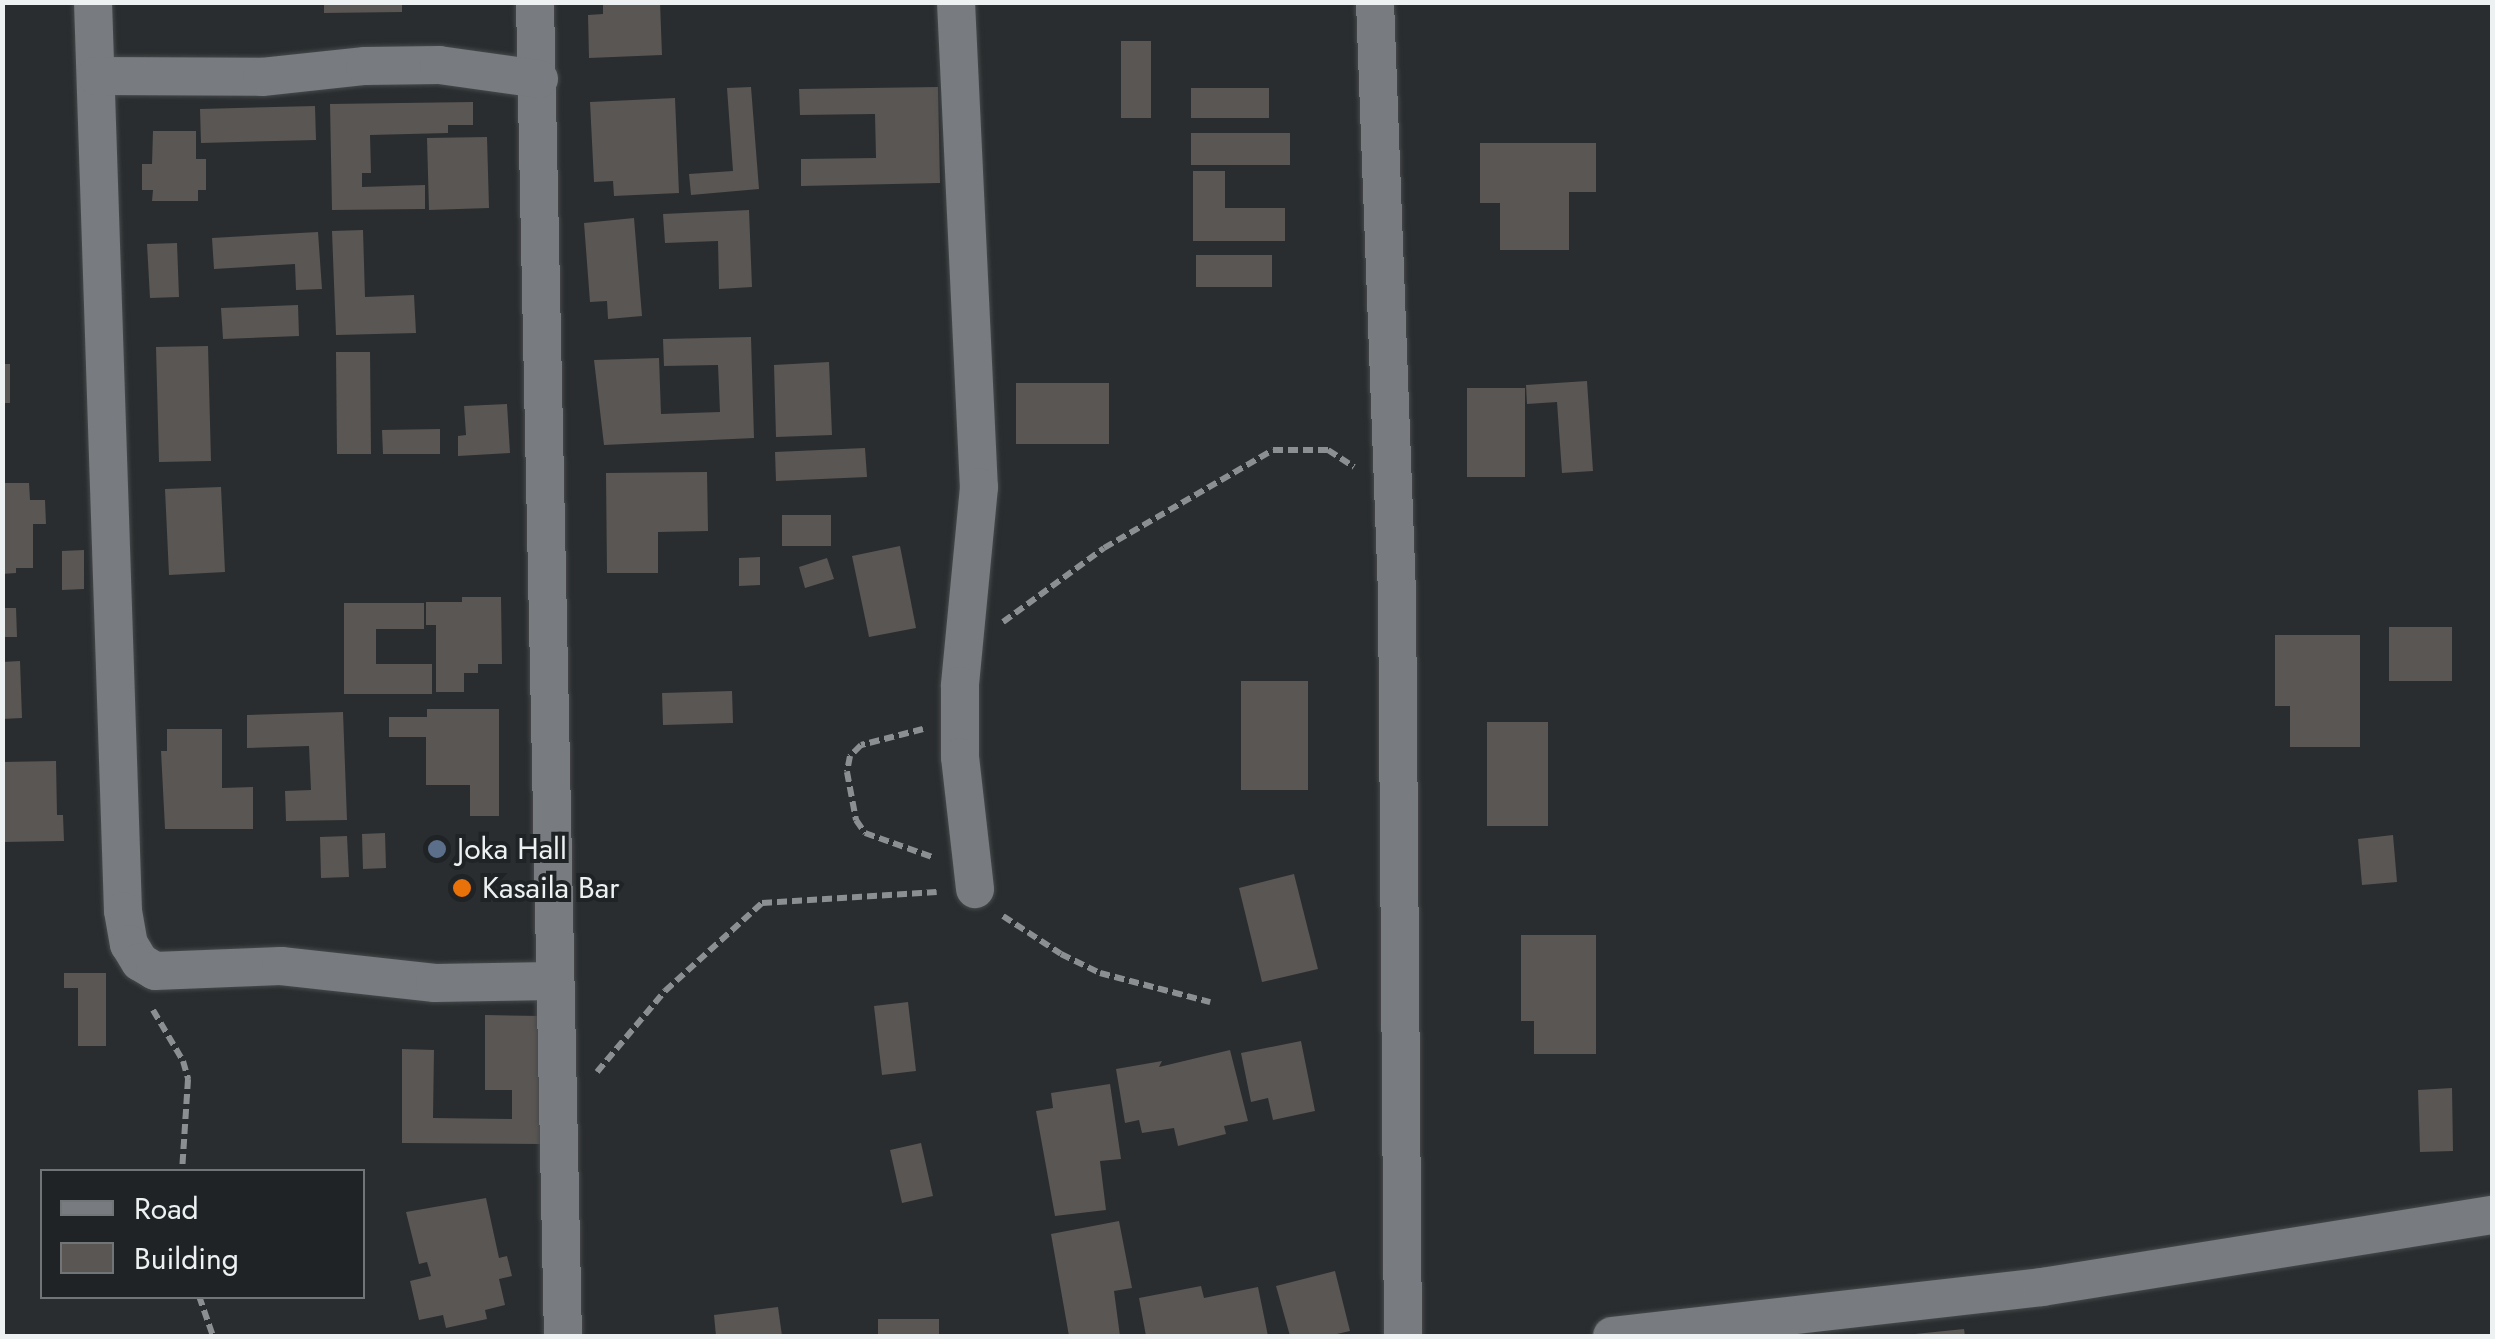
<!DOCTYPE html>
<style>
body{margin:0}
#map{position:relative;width:2495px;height:1339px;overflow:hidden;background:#292d2f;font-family:Jost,sans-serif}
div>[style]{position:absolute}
.building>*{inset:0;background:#5a5653}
.path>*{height:6px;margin-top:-3px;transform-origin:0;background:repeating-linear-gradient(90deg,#8c8f91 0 10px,transparent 0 15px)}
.roads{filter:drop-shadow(0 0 2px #474a4c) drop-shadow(0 0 2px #474a4c)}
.street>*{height:38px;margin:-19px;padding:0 19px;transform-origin:19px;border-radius:19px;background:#787b7f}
.dots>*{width:28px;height:28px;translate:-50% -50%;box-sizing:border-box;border:5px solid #202325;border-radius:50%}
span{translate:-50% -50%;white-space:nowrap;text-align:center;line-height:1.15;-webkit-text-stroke:8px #202325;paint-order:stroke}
.poi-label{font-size:30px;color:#eef1f2}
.left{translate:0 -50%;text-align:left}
.frame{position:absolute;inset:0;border:5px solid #eef1f2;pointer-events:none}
.legend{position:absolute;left:40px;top:1169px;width:325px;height:130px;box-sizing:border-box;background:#202325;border:2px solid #727577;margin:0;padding:12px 18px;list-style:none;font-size:30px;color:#eef1f2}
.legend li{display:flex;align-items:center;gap:20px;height:50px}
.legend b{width:50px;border:2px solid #727577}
</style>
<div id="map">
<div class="building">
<i style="clip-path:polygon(324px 2px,402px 2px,402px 12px,324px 13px)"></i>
<i style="clip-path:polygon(603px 2px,660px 2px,662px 55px,589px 58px,588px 15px,603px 14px)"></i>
<i style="clip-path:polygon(1121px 41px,1151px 41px,1151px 118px,1121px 118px)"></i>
<i style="clip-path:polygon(751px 87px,759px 189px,691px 195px,689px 174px,733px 171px,727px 88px)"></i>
<i style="clip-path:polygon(938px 87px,940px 183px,801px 186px,801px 159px,876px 158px,875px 114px,800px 115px,799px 89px)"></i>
<i style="clip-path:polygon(1191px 88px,1269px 88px,1269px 118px,1191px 118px)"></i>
<i style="clip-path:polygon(675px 98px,679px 193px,614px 196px,613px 181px,594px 182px,590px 102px)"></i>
<i style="clip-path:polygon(473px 102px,473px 125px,448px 125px,448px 133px,370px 135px,371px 173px,362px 173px,362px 187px,425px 185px,425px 209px,332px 210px,330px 104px)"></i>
<i style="clip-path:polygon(315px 106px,316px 140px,201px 143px,200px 109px)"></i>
<i style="clip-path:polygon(153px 131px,196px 131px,196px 159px,206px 159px,206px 190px,198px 190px,198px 201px,152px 201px,153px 190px,142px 190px,142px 164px,152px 164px)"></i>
<i style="clip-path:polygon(1191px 133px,1290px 133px,1290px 165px,1191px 165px)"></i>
<i style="clip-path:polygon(487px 137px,489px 208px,429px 210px,427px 138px)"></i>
<i style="clip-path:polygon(1480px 143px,1596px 143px,1596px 192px,1569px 192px,1569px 250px,1500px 250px,1500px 203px,1480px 203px)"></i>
<i style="clip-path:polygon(1193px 171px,1225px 171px,1225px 208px,1285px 208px,1285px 241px,1193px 241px)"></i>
<i style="clip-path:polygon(749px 210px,752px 287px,719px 289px,718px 241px,665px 243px,663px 214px)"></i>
<i style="clip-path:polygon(634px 218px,642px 316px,608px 319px,607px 301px,590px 302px,584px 223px)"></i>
<i style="clip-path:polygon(363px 230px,365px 297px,414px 295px,416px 333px,336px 335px,332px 231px)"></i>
<i style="clip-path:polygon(318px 232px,322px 289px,296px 290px,295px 264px,214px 269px,212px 238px)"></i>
<i style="clip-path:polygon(177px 243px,179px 297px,150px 298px,147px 244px)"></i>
<i style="clip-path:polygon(1196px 255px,1272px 255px,1272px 287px,1196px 287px)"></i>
<i style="clip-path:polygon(298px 305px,299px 336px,223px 339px,221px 308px)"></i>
<i style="clip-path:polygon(751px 337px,754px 438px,604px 445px,594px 360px,659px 358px,661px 414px,720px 412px,718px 365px,664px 366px,663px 339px)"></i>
<i style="clip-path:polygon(208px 346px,211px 461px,159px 462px,156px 347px)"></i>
<i style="clip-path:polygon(336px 352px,370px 352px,371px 454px,337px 454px)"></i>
<i style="clip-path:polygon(829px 362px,832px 435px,776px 437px,774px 365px)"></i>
<i style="clip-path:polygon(2px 364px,10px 364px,10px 403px,2px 403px)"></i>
<i style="clip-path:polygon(1587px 381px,1593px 471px,1562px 473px,1557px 402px,1527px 404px,1526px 385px)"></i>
<i style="clip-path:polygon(1016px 383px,1109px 383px,1109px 444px,1016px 444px)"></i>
<i style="clip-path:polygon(1467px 388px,1525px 388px,1525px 477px,1467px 477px)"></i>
<i style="clip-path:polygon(507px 404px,510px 453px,458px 456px,458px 436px,466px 435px,464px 406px)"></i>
<i style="clip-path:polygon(440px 429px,440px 454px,383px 454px,382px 430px)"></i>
<i style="clip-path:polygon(865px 448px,867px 477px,776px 481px,775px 452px)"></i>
<i style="clip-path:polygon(707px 472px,708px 531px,658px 532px,658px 573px,607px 573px,606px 473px)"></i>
<i style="clip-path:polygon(2px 483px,29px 483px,30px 500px,45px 500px,46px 524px,33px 524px,33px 568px,16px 568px,16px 573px,2px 574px)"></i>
<i style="clip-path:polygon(221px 487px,225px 572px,169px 575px,165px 489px)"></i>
<i style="clip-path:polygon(782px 515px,831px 515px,831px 546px,782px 546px)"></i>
<i style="clip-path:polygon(900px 546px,916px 628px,869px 637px,852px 556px)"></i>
<i style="clip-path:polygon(84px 550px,84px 589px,62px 590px,62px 551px)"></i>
<i style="clip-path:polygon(760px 557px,760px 585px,739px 586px,739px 558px)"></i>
<i style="clip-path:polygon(827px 558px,834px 579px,805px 588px,799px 567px)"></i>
<i style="clip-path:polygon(462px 597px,501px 597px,502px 664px,478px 664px,478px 673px,464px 673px,464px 692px,436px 692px,436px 625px,426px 625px,426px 602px,462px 602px)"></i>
<i style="clip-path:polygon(344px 603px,424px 603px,424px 629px,376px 629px,376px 664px,432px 664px,432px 694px,344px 694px)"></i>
<i style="clip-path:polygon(2px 608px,16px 608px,17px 637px,2px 637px)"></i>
<i style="clip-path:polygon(2389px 627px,2452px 627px,2452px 681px,2389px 681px)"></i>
<i style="clip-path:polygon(2275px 635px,2360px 635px,2360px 747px,2290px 747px,2290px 706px,2275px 706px)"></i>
<i style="clip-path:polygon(20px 661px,22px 718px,2px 719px,2px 662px)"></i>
<i style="clip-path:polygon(1241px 681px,1308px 681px,1308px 790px,1241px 790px)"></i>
<i style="clip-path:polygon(732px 691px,733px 723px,663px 725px,662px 693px)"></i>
<i style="clip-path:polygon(427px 709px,499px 709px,499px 816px,470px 816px,470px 785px,426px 785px,426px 737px,389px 737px,389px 717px,427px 717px)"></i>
<i style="clip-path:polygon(343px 712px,347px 820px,286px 821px,285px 791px,311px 790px,309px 746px,247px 748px,247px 715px)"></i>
<i style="clip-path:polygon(1487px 722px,1548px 722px,1548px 826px,1487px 826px)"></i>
<i style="clip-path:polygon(167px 729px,222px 729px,222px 788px,253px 787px,253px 829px,165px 829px,161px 751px,167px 751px)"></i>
<i style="clip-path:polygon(56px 761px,57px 815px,63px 815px,64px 841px,2px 842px,2px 762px)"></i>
<i style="clip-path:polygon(385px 833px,386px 868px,363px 869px,362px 834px)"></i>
<i style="clip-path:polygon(2393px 835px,2397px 882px,2362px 885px,2358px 839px)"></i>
<i style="clip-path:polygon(347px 836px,349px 877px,321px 878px,320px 837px)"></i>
<i style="clip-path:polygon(1294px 874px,1318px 969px,1262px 982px,1239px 888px)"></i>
<i style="clip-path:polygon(1521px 935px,1596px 935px,1596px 1054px,1534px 1054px,1534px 1021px,1521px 1021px)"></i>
<i style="clip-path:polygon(64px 973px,106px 973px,106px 1046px,78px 1046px,78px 988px,64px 988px)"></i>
<i style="clip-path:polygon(908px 1002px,916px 1071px,882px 1075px,874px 1006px)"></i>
<i style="clip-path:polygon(485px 1015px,541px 1016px,540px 1144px,402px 1143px,402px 1049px,434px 1050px,433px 1118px,512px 1119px,512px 1090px,485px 1090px)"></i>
<i style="clip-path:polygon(1301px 1041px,1315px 1111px,1273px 1120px,1268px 1098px,1251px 1102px,1241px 1053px)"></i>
<i style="clip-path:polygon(1230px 1050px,1248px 1121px,1224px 1126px,1226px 1134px,1178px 1146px,1174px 1128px,1142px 1133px,1139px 1120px,1125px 1123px,1116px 1069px,1162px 1061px,1159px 1067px)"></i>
<i style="clip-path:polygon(1110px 1084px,1121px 1159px,1100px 1161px,1106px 1210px,1055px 1216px,1036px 1111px,1053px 1108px,1051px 1093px)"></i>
<i style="clip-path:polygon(2452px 1088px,2453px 1151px,2420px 1152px,2418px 1090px)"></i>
<i style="clip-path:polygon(921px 1143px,933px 1196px,902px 1203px,890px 1150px)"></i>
<i style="clip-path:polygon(486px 1198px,499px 1258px,507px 1256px,512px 1276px,499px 1279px,505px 1305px,485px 1310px,487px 1319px,446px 1328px,443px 1315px,419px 1320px,410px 1281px,431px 1276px,427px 1262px,419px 1264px,406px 1212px)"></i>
<i style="clip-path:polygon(1119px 1221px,1132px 1288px,1114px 1291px,1120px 1336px,1069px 1336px,1051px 1234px)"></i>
<i style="clip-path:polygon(1335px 1271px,1350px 1331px,1328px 1336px,1290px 1336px,1276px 1286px)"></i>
<i style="clip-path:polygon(1201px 1286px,1204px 1298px,1258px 1287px,1268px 1336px,1146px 1336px,1139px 1298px)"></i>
<i style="clip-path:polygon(778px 1307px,782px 1336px,716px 1336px,714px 1315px)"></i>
<i style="clip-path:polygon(878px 1319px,939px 1319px,939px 1336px,878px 1336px)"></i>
<i style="clip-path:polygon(1964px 1329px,1965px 1336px,1916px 1336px,1915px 1334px)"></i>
</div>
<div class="path">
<i style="left:1003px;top:622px;width:125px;rotate:-36.2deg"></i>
<i style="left:1104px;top:548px;width:195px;rotate:-30.1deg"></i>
<i style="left:1273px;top:450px;width:55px"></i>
<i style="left:1328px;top:450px;width:31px;rotate:33deg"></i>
<i style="left:923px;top:729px;width:64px;rotate:165.5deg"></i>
<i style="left:861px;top:745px;width:16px;rotate:135deg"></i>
<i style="left:850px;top:756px;width:16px;rotate:101deg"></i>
<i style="left:847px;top:772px;width:49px;rotate:79.4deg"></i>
<i style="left:856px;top:820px;width:16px;rotate:55deg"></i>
<i style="left:865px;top:833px;width:71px;rotate:19.7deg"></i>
<i style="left:1003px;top:916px;width:69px;rotate:33.2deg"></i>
<i style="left:1061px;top:954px;width:43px;rotate:26deg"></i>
<i style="left:1100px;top:973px;width:114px;rotate:14.8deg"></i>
<i style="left:153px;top:1010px;width:59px;rotate:59.5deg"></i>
<i style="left:183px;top:1061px;width:19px;rotate:74deg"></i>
<i style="left:188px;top:1079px;width:93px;rotate:93.7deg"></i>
<i style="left:597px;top:1072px;width:106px;rotate:-50deg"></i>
<i style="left:665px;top:991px;width:131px;rotate:-42.2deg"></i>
<i style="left:762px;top:903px;width:175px;rotate:-3.6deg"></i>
<i style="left:199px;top:1296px;width:42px;rotate:70.7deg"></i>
</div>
<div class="roads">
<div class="street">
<i style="left:93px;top:2px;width:909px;rotate:88.11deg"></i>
<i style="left:123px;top:911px;width:34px;rotate:80deg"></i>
<i style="left:129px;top:944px;width:21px;rotate:59deg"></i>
<i style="left:140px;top:962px;width:17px;rotate:31deg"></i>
<i style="left:155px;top:971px;width:126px;rotate:-2.3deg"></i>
<i style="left:281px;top:966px;width:155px;rotate:6.3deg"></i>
<i style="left:435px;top:983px;width:117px;rotate:-1deg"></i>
<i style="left:535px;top:2px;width:1334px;rotate:88.8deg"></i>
<i style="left:956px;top:2px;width:486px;rotate:87.3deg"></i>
<i style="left:979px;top:487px;width:200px;rotate:95.5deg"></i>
<i style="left:960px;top:686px;width:71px;rotate:90deg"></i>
<i style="left:960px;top:757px;width:133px;rotate:83.5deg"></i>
<i style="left:1375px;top:2px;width:592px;rotate:87.87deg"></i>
<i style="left:1397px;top:594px;width:742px;rotate:89.54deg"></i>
<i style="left:96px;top:76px;width:166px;rotate:0.3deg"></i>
<i style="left:262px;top:77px;width:104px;rotate:-6.1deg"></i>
<i style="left:365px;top:66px;width:74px;rotate:-0.8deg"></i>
<i style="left:439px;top:65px;width:101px;rotate:8deg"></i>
<i style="left:1612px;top:1336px;width:433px;rotate:-6.5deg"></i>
<i style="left:2042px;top:1287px;width:456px;rotate:-9.1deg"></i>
</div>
</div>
<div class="dots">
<i style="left:437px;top:849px;background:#5c6f8a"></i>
<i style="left:462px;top:888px;background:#e8710a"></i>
</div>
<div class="poi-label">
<span class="left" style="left:457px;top:849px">Joka Hall</span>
<span class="left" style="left:482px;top:888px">Kasaila Bar</span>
</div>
<div class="frame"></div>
<ul class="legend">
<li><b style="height:12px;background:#787b7f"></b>Road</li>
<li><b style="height:28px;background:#5a5653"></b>Building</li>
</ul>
</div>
